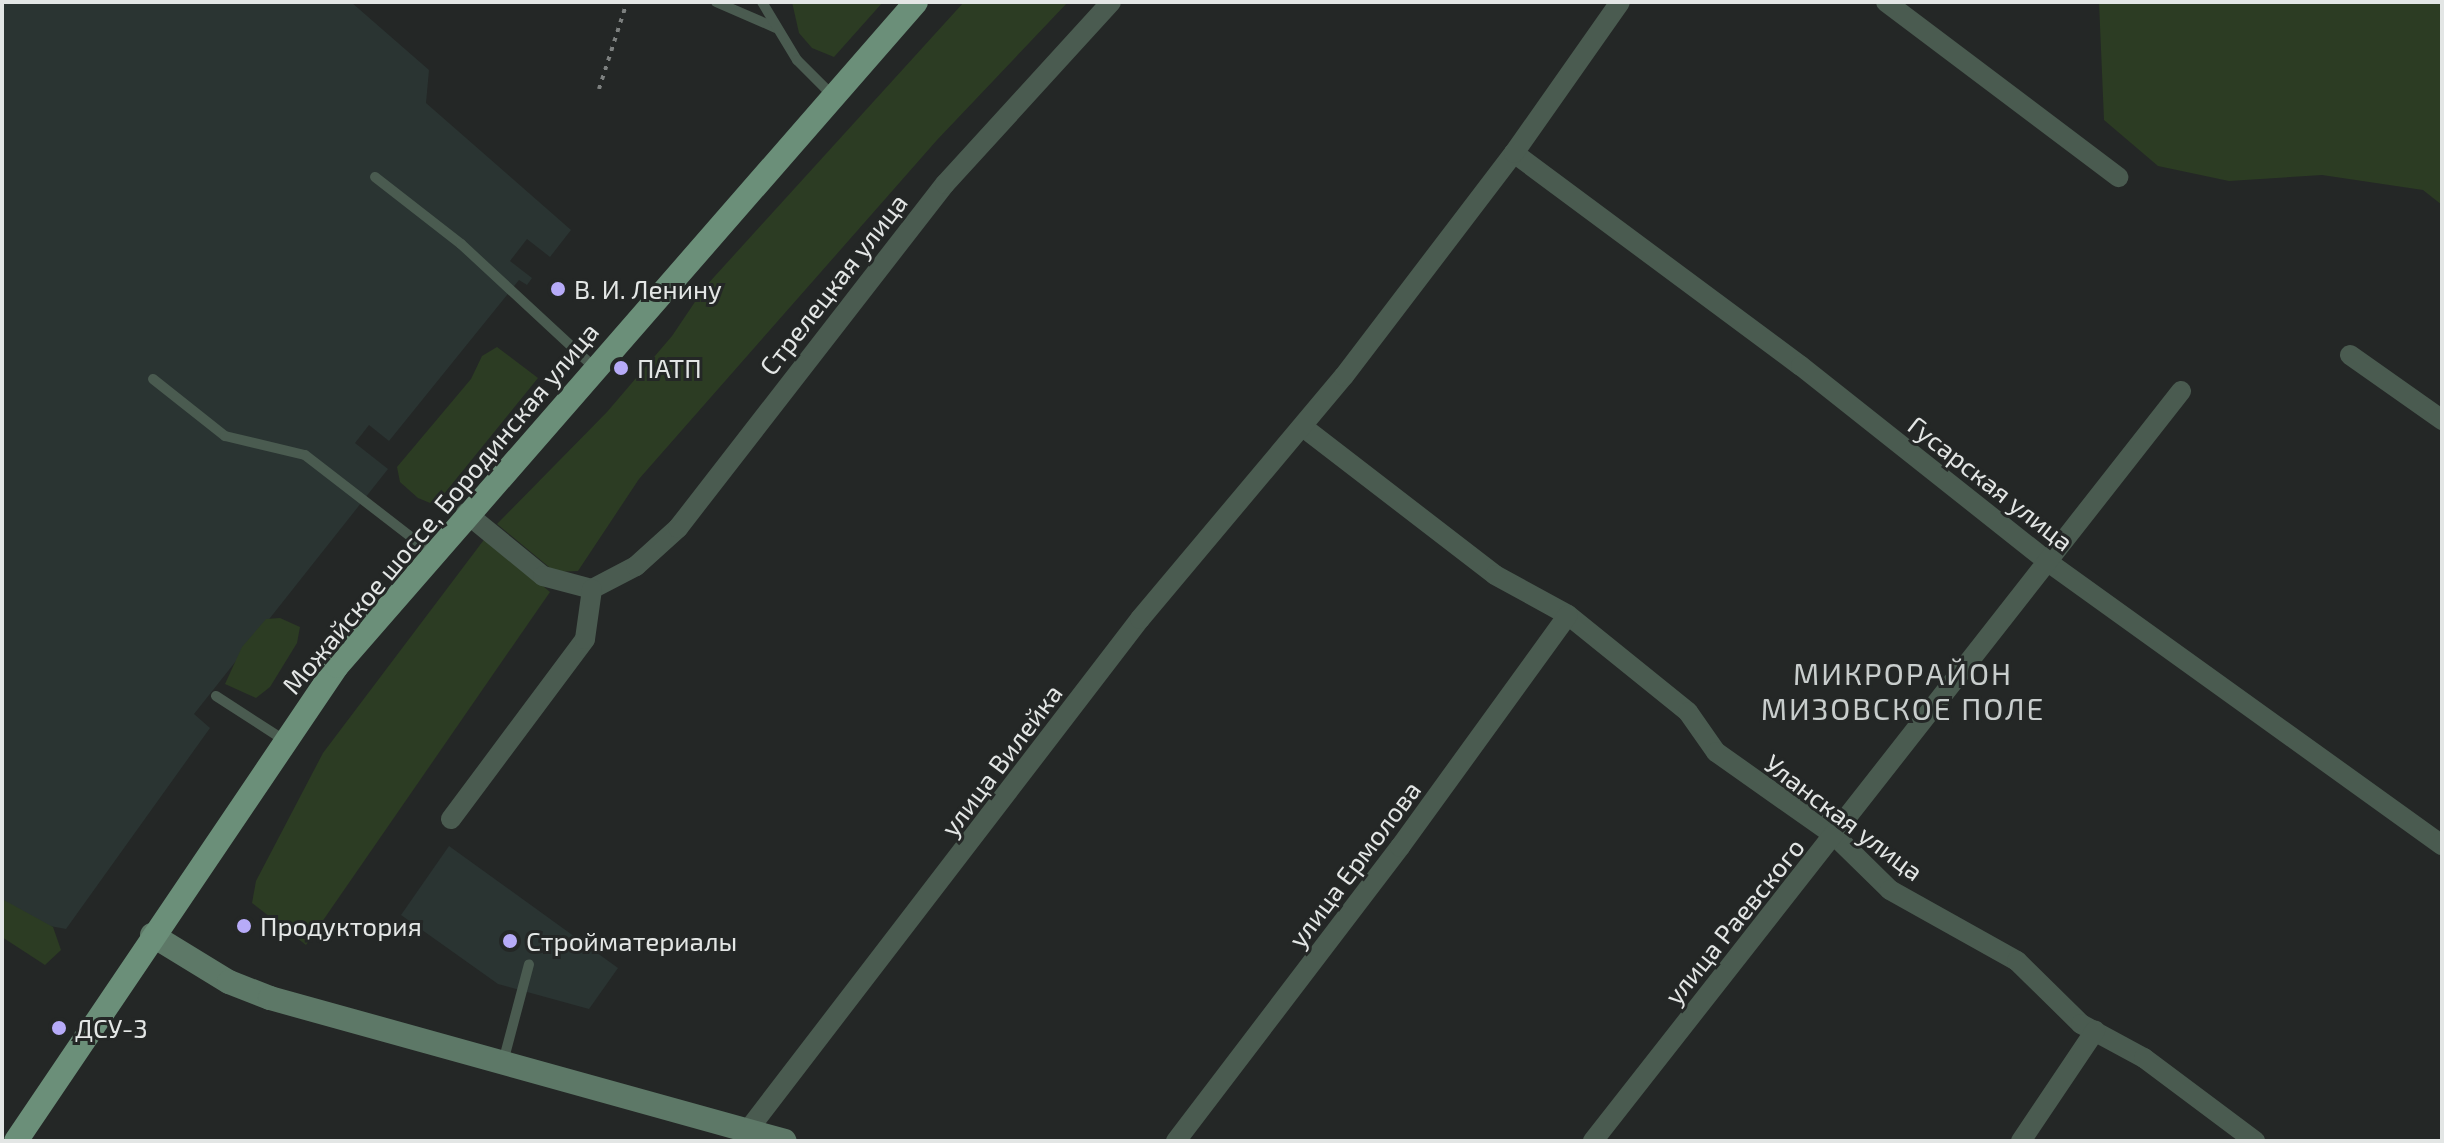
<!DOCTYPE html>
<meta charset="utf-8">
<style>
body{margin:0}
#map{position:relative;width:2444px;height:1143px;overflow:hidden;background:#242726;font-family:"Exo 2",sans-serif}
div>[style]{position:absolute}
.built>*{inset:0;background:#2a3432}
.green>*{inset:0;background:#2c3c23}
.path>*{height:4px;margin-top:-2px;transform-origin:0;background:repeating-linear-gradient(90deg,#7d807f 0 4px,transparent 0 10px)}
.lane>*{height:10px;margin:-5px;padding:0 5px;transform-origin:5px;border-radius:5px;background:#4a5b50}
.street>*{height:20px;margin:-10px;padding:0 10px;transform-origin:10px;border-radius:10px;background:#4a5b50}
.secondary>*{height:24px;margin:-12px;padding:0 12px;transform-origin:12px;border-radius:12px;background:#5d7867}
.primary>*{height:24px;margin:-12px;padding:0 12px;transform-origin:12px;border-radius:12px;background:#6b8f79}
.dots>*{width:22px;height:22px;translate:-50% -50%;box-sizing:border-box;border:4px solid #242726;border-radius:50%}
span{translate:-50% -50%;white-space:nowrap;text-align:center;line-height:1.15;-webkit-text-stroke:6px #242726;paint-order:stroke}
.street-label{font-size:26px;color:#e3e6e5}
.poi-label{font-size:26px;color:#e3e6e5}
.left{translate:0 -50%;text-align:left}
.quarter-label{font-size:30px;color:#c8cdcc;letter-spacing:2px}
.frame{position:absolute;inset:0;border:4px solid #e3e6e5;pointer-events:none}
</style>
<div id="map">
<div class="built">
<i style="clip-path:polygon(2px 2px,351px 2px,429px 70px,426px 103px,571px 230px,550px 257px,527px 239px,510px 261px,532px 278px,527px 285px,519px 280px,389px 441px,369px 425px,355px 443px,388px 469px,194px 714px,210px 728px,66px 929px,2px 917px)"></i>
<i style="clip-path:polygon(449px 846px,618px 968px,589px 1009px,498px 984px,401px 915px)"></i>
</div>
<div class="green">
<i style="clip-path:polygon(792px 2px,883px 2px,834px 57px,812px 48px,799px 33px)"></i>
<i style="clip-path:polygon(964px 2px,1068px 2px,937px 140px,639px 479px,578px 571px,555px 572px,497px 524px,607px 412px,672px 336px,705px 287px)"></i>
<i style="clip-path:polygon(2099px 2px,2442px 2px,2442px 205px,2423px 190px,2322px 175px,2229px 181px,2158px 166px,2104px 120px)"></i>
<i style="clip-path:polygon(497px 347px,538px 378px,435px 505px,418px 498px,400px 482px,397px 467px,471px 379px,482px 356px)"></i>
<i style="clip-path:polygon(486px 537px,550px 592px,306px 945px,252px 903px,256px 881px,323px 753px)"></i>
<i style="clip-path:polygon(280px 618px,300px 627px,297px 643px,270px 687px,256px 698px,225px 684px,242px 647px,266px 619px)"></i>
<i style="clip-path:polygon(2px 899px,53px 927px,61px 950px,45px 965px,2px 937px)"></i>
</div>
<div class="path">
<i style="left:599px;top:89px;width:91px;rotate:-72.2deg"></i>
</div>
<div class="lane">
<i style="left:716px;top:2px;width:65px;rotate:23.4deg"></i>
<i style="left:762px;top:2px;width:68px;rotate:58.9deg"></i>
<i style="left:797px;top:60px;width:49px;rotate:45deg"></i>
<i style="left:375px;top:177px;width:109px;rotate:37.9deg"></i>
<i style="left:461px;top:244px;width:181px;rotate:42.8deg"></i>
<i style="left:153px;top:379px;width:92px;rotate:38.4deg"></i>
<i style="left:225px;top:436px;width:82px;rotate:13.4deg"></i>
<i style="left:305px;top:455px;width:160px;rotate:37.7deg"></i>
<i style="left:216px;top:696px;width:81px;rotate:32.9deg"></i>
<i style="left:503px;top:1062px;width:101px;rotate:-75.1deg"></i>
</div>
<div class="street">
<i style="left:1886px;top:2px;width:291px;rotate:37deg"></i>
<i style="left:1514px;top:153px;width:357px;rotate:36.6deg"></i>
<i style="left:1801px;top:366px;width:315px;rotate:38.4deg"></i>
<i style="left:2048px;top:562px;width:485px;rotate:35.7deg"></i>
<i style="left:2350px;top:355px;width:113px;rotate:35.2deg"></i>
<i style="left:1303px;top:427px;width:242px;rotate:37.6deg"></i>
<i style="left:1495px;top:575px;width:83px;rotate:28.7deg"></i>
<i style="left:1568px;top:615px;width:154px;rotate:38.9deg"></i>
<i style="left:1688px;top:712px;width:49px;rotate:55deg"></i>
<i style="left:1716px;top:752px;width:146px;rotate:35.2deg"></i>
<i style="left:1835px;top:836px;width:77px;rotate:44.5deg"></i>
<i style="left:1890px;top:890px;width:145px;rotate:29.2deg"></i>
<i style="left:2017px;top:961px;width:90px;rotate:44.5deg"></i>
<i style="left:2081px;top:1024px;width:72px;rotate:28.4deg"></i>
<i style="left:2144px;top:1058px;width:139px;rotate:36.8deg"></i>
<i style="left:466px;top:513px;width:99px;rotate:39.3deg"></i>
<i style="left:543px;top:576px;width:51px;rotate:14.9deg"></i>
<i style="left:592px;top:589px;width:50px;rotate:-27.6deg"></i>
<i style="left:636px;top:566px;width:57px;rotate:-42.1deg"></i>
<i style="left:678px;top:528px;width:435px;rotate:-52.2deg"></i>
<i style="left:945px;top:184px;width:246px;rotate:-47.6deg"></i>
<i style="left:451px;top:819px;width:224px;rotate:-53.3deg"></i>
<i style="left:585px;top:639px;width:50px;rotate:-82deg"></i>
<i style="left:748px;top:1130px;width:644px;rotate:-52.51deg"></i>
<i style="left:1140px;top:619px;width:317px;rotate:-50deg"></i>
<i style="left:1344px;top:376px;width:280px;rotate:-52.7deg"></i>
<i style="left:1514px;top:153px;width:184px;rotate:-54.9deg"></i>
<i style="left:1176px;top:1141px;width:370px;rotate:-52.7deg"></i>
<i style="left:1400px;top:847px;width:286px;rotate:-54.1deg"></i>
<i style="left:1593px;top:1141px;width:953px;rotate:-51.9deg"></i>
<i style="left:2021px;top:1141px;width:133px;rotate:-56.1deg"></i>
</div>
<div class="secondary">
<i style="left:152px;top:935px;width:90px;rotate:31.4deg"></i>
<i style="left:229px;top:982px;width:44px;rotate:21.3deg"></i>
<i style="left:270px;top:998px;width:534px;rotate:15.52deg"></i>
</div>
<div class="primary">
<i style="left:16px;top:1141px;width:573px;rotate:-55.95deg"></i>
<i style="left:337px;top:666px;width:881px;rotate:-48.91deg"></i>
</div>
<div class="dots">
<i style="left:558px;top:289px;background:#b7abf8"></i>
<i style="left:621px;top:368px;background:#b7abf8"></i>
<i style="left:244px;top:926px;background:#b7abf8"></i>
<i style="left:510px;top:941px;background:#b7abf8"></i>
<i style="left:59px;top:1028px;background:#b7abf8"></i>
</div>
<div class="street-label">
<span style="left:833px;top:284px;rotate:-52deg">Стрелецкая улица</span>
<span style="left:1991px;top:483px;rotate:38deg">Гусарская улица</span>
<span style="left:440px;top:508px;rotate:-50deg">Можайское шоссе, Бородинская улица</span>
<span style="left:1001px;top:760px;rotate:-53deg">улица Вилейка</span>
<span style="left:1844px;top:817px;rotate:37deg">Уланская улица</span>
<span style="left:1354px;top:864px;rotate:-53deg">улица Ермолова</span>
<span style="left:1734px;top:921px;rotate:-51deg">улица Раевского</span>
</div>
<div class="poi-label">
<span class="left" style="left:574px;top:289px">В. И. Ленину</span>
<span class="left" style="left:637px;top:368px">ПАТП</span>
<span class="left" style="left:260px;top:926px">Продуктория</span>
<span class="left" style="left:526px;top:941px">Стройматериалы</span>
<span class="left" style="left:75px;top:1028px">ДСУ-3</span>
</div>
<div class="quarter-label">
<span style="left:1903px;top:690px">МИКРОРАЙОН<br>МИЗОВСКОЕ ПОЛЕ</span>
</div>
<div class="frame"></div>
</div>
